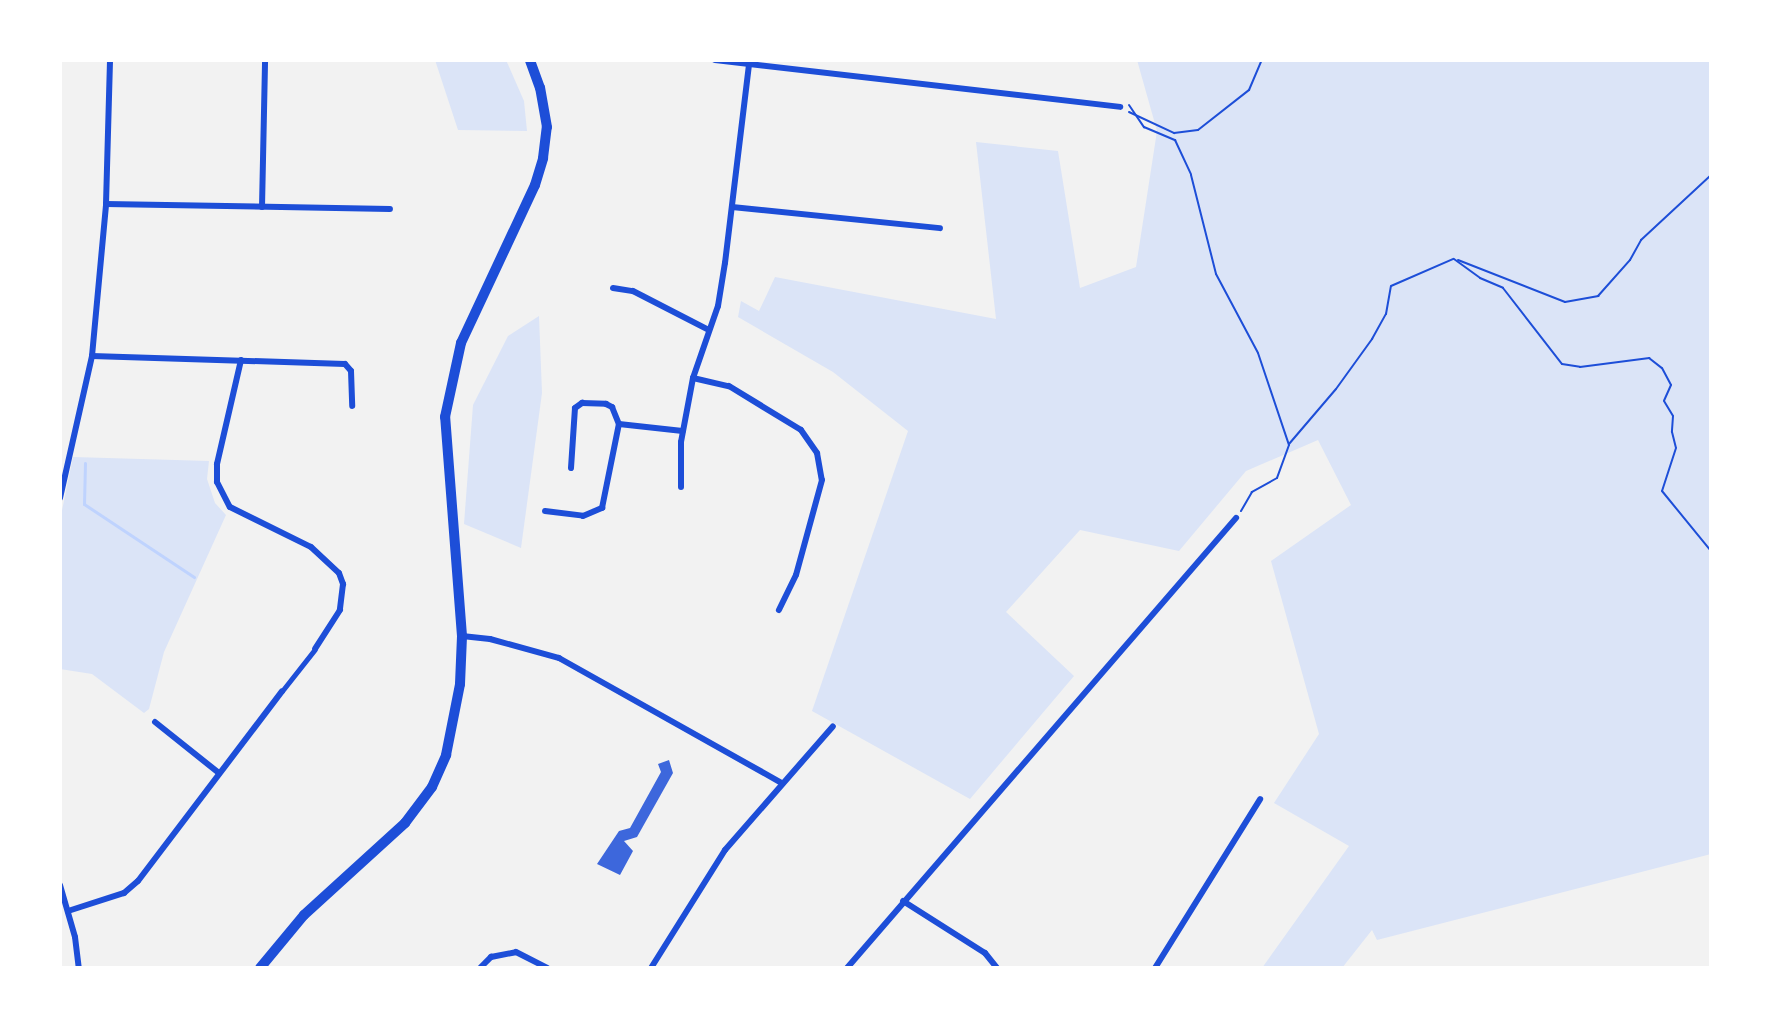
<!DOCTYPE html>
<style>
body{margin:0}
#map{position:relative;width:1771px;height:1028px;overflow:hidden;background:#f2f2f2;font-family:Cabin,sans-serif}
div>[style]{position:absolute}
.green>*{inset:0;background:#dbe4f7}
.stream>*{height:3px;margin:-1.5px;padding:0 1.5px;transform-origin:1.5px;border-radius:1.5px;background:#bfd3fe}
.building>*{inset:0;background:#3d67dc}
.path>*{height:2px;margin:-1px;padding:0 1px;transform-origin:1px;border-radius:1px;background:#1d4ed8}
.pedestrian>*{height:5px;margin:-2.5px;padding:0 2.5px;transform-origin:2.5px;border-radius:2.5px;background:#1d4ed8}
.minor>*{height:6px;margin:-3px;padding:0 3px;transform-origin:3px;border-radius:3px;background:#1d4ed8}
.primary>*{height:10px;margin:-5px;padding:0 5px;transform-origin:5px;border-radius:5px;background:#1d4ed8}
span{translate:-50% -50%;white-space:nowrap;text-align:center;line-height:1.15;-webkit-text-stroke:7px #fff;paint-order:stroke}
.frame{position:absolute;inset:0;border:62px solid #fff;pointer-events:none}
</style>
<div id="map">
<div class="green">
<i style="clip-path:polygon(435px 60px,506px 60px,524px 101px,527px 131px,458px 130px)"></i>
<i style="clip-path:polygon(1137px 60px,1711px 60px,1711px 854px,1377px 940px,1372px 930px,1342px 968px,1262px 968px,1349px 846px,1274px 803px,1319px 734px,1271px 561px,1351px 505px,1318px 440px,1246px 471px,1179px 551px,1080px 530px,1006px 612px,1074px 676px,970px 799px,812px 711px,908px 431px,833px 372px,738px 317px,741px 301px,759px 311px,775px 277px,996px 319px,976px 142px,1058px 151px,1080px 288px,1136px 267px,1157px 131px)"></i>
<i style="clip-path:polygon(539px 316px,542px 393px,521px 548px,464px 524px,473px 405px,508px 336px)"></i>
<i style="clip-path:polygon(73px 457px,209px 461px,207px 479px,215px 503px,226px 515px,164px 652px,149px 709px,144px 713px,92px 674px,60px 669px,60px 520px)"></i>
</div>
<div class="stream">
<i style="left:85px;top:463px;width:41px;rotate:91.4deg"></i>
<i style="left:84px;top:504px;width:132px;rotate:33.6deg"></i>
</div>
<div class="building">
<i style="clip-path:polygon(669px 760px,673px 773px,637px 837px,624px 841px,633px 851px,620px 875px,597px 864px,619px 831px,630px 828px,661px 772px,658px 764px)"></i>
</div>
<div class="path">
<i style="left:1129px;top:105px;width:27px;rotate:56deg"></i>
<i style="left:1144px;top:127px;width:34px;rotate:23deg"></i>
<i style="left:1175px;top:140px;width:38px;rotate:65deg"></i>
<i style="left:1191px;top:175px;width:102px;rotate:75.8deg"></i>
<i style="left:1216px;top:274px;width:89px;rotate:62deg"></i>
<i style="left:1258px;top:353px;width:97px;rotate:71.4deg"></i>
<i style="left:1289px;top:445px;width:35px;rotate:110deg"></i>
<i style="left:1277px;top:478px;width:29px;rotate:151deg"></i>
<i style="left:1252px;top:492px;width:22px;rotate:120deg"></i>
<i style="left:1129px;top:112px;width:50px;rotate:25deg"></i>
<i style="left:1174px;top:133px;width:24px;rotate:-7deg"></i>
<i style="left:1198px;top:130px;width:65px;rotate:-38.1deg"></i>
<i style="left:1249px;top:90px;width:33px;rotate:-67deg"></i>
<i style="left:1454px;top:259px;width:32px;rotate:36deg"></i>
<i style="left:1480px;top:278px;width:25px;rotate:23deg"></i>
<i style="left:1503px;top:288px;width:96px;rotate:52.2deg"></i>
<i style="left:1562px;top:364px;width:18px;rotate:9deg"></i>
<i style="left:1580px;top:367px;width:70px;rotate:-7.4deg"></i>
<i style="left:1649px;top:358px;width:16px;rotate:38deg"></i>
<i style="left:1662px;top:368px;width:19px;rotate:62deg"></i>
<i style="left:1671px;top:385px;width:17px;rotate:114deg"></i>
<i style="left:1664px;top:401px;width:17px;rotate:59deg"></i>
<i style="left:1673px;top:416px;width:16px;rotate:94deg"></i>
<i style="left:1672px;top:432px;width:16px;rotate:76deg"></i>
<i style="left:1676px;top:448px;width:45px;rotate:108deg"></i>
<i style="left:1662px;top:491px;width:77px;rotate:50.8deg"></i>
<i style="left:1458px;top:260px;width:115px;rotate:21.4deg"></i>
<i style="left:1565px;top:302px;width:34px;rotate:-10deg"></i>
<i style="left:1598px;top:296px;width:48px;rotate:-48.4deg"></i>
<i style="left:1630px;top:260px;width:23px;rotate:-61deg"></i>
<i style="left:1641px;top:240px;width:96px;rotate:-42.9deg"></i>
<i style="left:1289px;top:444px;width:72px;rotate:-49.5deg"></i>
<i style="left:1336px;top:389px;width:62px;rotate:-54.2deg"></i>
<i style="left:1372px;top:339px;width:29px;rotate:-61deg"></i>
<i style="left:1386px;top:314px;width:28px;rotate:-80deg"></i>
<i style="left:1391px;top:286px;width:68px;rotate:-23.5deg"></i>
</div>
<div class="pedestrian">
<i style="left:282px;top:691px;width:53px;rotate:-51.8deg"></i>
</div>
<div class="minor">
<i style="left:715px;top:60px;width:408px;rotate:6.6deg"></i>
<i style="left:106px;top:204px;width:284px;rotate:1deg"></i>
<i style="left:262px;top:207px;width:147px;rotate:-88.8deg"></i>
<i style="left:732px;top:207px;width:209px;rotate:5.8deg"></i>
<i style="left:613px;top:288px;width:20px;rotate:9deg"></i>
<i style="left:633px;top:291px;width:85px;rotate:27.2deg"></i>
<i style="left:92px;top:356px;width:253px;rotate:1.8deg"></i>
<i style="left:345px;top:364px;width:9px;rotate:49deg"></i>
<i style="left:351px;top:371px;width:35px;rotate:88deg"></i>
<i style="left:241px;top:360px;width:107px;rotate:103deg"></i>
<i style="left:217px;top:464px;width:18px;rotate:90deg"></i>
<i style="left:217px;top:482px;width:28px;rotate:63deg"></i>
<i style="left:230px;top:507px;width:90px;rotate:26.3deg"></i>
<i style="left:311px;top:547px;width:38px;rotate:43deg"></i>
<i style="left:339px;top:573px;width:12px;rotate:70deg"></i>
<i style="left:343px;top:584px;width:26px;rotate:97deg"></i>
<i style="left:340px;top:610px;width:46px;rotate:122.7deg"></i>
<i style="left:693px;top:378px;width:37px;rotate:13deg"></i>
<i style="left:729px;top:386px;width:84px;rotate:31.4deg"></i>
<i style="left:801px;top:430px;width:28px;rotate:55deg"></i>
<i style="left:817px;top:453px;width:27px;rotate:80deg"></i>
<i style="left:822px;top:480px;width:98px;rotate:105.3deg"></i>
<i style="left:796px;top:575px;width:39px;rotate:116deg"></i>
<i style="left:571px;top:468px;width:60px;rotate:-86.2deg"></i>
<i style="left:575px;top:408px;width:9px;rotate:-36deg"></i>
<i style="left:582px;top:403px;width:24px;rotate:2deg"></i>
<i style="left:606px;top:404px;width:7px;rotate:27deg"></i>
<i style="left:612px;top:407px;width:18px;rotate:68deg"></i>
<i style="left:619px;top:424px;width:64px;rotate:6.2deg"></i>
<i style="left:681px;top:487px;width:45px;rotate:-90deg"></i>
<i style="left:681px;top:442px;width:65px;rotate:-79.4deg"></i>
<i style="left:693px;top:378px;width:76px;rotate:-70.9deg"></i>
<i style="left:718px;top:306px;width:44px;rotate:-80.8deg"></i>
<i style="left:725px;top:263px;width:200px;rotate:-83.1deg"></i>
<i style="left:60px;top:498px;width:146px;rotate:-77.3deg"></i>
<i style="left:92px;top:356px;width:153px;rotate:-84.7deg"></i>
<i style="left:106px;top:204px;width:144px;rotate:-88.4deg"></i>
<i style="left:545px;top:511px;width:38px;rotate:7deg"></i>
<i style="left:583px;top:516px;width:21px;rotate:-23deg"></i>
<i style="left:602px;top:508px;width:86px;rotate:-78.6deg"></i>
<i style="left:462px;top:636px;width:28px;rotate:6deg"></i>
<i style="left:490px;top:639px;width:72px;rotate:15.4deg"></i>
<i style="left:559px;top:658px;width:256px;rotate:29.3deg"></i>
<i style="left:155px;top:722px;width:82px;rotate:38.6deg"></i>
<i style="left:60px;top:885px;width:54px;rotate:73.9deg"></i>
<i style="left:75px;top:937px;width:31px;rotate:83deg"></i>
<i style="left:903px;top:901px;width:97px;rotate:32.4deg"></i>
<i style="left:985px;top:953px;width:19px;rotate:51deg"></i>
<i style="left:68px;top:911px;width:59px;rotate:-17.8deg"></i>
<i style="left:124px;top:893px;width:18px;rotate:-41deg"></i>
<i style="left:138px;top:881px;width:238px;rotate:-52.8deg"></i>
<i style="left:480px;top:968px;width:16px;rotate:-45deg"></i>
<i style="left:491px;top:957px;width:25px;rotate:-11deg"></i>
<i style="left:516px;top:952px;width:35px;rotate:27deg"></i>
<i style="left:651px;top:968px;width:139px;rotate:-57.9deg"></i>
<i style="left:725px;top:850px;width:164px;rotate:-48.9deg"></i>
<i style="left:847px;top:968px;width:595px;rotate:-49.16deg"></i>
<i style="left:1155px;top:968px;width:199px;rotate:-58.1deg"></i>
</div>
<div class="primary">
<i style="left:260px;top:968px;width:69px;rotate:-50.3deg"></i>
<i style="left:304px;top:915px;width:137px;rotate:-42.3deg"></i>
<i style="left:405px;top:823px;width:45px;rotate:-53.1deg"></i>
<i style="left:432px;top:787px;width:35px;rotate:-66deg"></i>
<i style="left:446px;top:755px;width:72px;rotate:-78.8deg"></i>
<i style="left:460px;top:684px;width:48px;rotate:-87.6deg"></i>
<i style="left:462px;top:636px;width:220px;rotate:-94.4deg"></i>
<i style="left:445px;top:417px;width:76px;rotate:-77.8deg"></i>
<i style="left:461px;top:343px;width:174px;rotate:-64.9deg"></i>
<i style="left:535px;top:185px;width:28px;rotate:-73deg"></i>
<i style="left:543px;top:158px;width:31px;rotate:-83deg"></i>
<i style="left:547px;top:127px;width:40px;rotate:-100deg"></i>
<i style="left:540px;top:88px;width:30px;rotate:-110deg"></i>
</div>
<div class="frame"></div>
</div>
